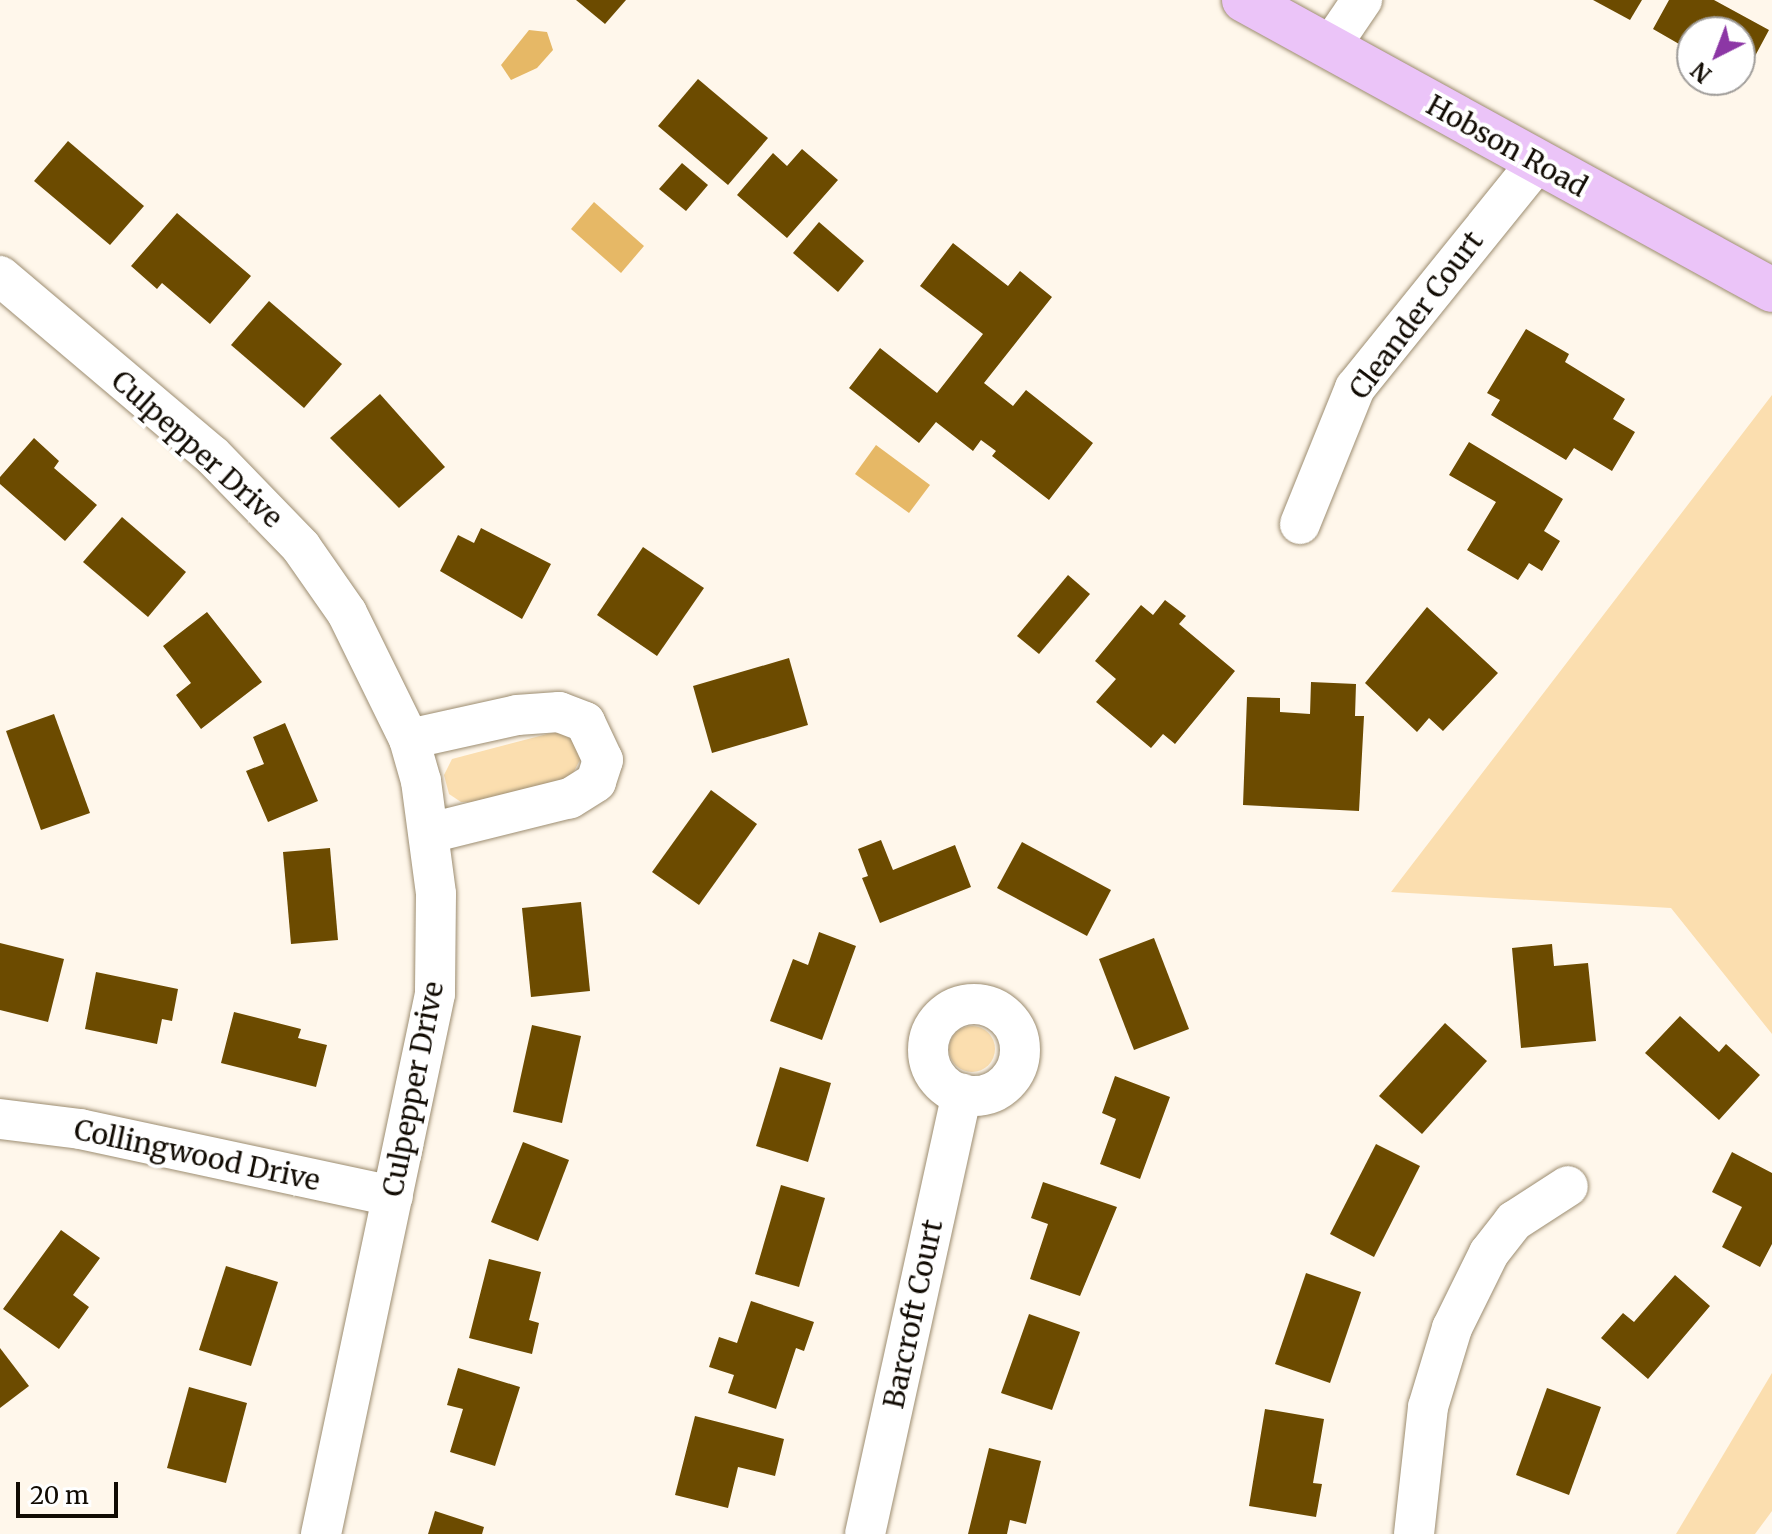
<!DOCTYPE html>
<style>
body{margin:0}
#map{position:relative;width:1772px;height:1534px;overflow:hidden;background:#fff7eb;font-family:Merriweather,serif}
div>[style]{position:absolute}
.green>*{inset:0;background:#fbdeaf}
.round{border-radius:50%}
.water>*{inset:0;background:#e6b866}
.building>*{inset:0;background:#6c4b00}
.roads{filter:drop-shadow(0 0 2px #9d8d71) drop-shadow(0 0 2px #9d8d71)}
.minor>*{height:40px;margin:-20px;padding:0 20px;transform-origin:20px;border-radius:20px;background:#fff}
.minor>.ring{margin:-20px;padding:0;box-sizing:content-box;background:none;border:40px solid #fff;border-radius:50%}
.major>*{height:44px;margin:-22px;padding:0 22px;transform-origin:22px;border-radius:22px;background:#ebc4f8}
span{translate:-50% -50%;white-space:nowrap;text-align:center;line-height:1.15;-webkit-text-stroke:8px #fff;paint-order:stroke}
.street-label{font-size:28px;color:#110b03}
.north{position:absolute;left:1676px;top:16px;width:80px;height:80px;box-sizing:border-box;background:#fff;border:2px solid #a09d9a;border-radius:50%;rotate:222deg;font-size:22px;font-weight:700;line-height:32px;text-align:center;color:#110b03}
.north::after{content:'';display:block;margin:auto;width:28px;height:36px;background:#8c37a5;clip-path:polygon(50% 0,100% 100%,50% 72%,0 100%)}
.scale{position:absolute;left:16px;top:1482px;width:102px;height:36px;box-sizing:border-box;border:4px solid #110b03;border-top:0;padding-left:10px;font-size:24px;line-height:28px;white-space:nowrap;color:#110b03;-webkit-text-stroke:6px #fff;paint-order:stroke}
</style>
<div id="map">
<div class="green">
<i style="clip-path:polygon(1772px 395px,1772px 1034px,1671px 908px,1391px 892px)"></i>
<i style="clip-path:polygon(559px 731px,573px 741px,581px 758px,571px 777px,477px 802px,461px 802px,449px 794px,444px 775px,452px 759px)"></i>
<i class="round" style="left:949px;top:1026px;width:46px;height:46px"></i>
<i style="clip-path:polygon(1772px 1373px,1772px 1511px,1755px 1534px,1676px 1534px)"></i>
</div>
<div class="water">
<i style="clip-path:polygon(529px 30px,547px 32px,553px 50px,537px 68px,511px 80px,501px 65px)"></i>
<i style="clip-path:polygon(594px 202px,644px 246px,621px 273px,571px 229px)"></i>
<i style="clip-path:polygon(876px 445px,930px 485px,909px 513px,855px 474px)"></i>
</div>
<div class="building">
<i style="clip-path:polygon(576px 0,626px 0,605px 24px)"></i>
<i style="clip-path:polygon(1593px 0,1642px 0,1630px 20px)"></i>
<i style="clip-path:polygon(1669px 0,1714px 0,1769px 30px,1740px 84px,1740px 32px,1692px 32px,1692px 57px,1684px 52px,1686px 48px,1653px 29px)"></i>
<i style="clip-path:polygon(698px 79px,768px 138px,728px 185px,658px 126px)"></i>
<i style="clip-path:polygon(68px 141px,144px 206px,110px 245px,34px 181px)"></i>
<i style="clip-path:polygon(802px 149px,838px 180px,787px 238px,737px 195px,773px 153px,787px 166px)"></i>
<i style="clip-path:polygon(682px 163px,708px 185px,686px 211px,659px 189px)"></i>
<i style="clip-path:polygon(177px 213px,251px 276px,210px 324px,162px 283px,157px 289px,131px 266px)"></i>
<i style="clip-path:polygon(819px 222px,864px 261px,838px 292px,793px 253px)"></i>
<i style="clip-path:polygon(953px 243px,1008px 286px,1020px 271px,1052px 297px,984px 383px,1013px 406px,1026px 390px,1093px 443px,1049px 500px,992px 456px,996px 451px,981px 440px,973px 451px,936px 422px,919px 443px,849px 388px,880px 348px,937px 393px,983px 334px,920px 286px)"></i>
<i style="clip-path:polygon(269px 301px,342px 364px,304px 408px,231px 345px)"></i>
<i style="clip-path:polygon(1526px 329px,1569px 354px,1565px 362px,1625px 399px,1613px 419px,1635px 432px,1612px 471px,1574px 448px,1566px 460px,1491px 415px,1500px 400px,1487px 393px)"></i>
<i style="clip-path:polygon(380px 394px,445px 467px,399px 508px,330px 438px)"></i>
<i style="clip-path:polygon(34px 438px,59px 461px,54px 468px,97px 505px,65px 541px,0 484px,0 477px)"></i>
<i style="clip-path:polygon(1469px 442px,1563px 499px,1544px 531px,1560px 541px,1542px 571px,1529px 563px,1518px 580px,1467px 550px,1496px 502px,1449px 475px)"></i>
<i style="clip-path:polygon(122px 517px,186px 572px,148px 617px,83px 562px)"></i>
<i style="clip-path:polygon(481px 528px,551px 564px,522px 619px,440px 571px,458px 535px,474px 543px)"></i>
<i style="clip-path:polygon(643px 547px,704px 588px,657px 656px,597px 615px)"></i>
<i style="clip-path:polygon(1068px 575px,1090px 594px,1039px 654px,1017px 636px)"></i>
<i style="clip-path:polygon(1165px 600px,1186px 616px,1179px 624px,1235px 671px,1175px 744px,1163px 734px,1151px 748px,1096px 702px,1116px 679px,1095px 661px,1141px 605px,1153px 615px)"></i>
<i style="clip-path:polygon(1427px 607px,1498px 673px,1443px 731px,1429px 718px,1417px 732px,1365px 683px)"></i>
<i style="clip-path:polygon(207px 612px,262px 682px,201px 729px,176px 695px,191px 683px,163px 646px)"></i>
<i style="clip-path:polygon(789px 658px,808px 725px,712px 753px,693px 686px)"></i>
<i style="clip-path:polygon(1311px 682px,1356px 684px,1355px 716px,1364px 716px,1359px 811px,1243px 805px,1247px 697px,1280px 698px,1280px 712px,1310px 714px)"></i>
<i style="clip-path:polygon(54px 714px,90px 813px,41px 830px,6px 731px)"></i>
<i style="clip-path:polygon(285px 723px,318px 801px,268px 822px,246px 771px,264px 764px,253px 737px)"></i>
<i style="clip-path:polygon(711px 790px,757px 824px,699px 905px,652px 872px)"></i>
<i style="clip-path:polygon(881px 840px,893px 870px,955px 845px,971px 887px,880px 923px,862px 878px,868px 876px,858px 849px)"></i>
<i style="clip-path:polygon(1022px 842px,1111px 890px,1087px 936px,997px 888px)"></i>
<i style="clip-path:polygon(330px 848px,338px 940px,291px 944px,283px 852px)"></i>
<i style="clip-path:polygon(581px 902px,590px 991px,531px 997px,522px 908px)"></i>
<i style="clip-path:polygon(819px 932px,856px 946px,822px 1040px,770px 1021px,793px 959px,808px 965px)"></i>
<i style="clip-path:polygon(1154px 938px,1189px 1029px,1134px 1050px,1099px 959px)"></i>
<i style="clip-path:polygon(0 943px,64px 959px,48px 1022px,0 1010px)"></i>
<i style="clip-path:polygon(1552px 944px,1554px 966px,1588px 963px,1596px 1041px,1521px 1048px,1512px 948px)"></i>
<i style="clip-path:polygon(96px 972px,178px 989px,172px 1021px,162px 1019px,157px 1044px,85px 1029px)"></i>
<i style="clip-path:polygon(234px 1012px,301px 1029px,298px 1038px,327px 1045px,316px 1087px,221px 1063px)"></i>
<i style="clip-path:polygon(1680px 1016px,1719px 1052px,1726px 1044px,1760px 1075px,1719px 1120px,1645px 1053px)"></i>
<i style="clip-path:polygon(1445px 1023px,1487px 1061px,1422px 1134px,1379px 1096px)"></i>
<i style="clip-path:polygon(532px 1025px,581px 1036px,562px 1123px,513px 1112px)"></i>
<i style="clip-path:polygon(780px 1067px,831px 1083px,808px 1162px,756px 1146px)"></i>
<i style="clip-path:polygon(1115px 1076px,1170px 1097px,1140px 1179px,1100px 1164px,1116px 1119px,1102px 1113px)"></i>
<i style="clip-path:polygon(523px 1142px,569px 1160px,538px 1241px,491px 1222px)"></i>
<i style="clip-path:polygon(1376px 1144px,1420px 1166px,1374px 1257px,1330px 1234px)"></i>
<i style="clip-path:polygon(1732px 1152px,1772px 1173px,1772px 1244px,1760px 1267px,1722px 1247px,1742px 1207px,1712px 1192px)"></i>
<i style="clip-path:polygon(1043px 1182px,1117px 1207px,1080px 1296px,1030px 1279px,1048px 1224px,1031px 1218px)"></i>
<i style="clip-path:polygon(781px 1185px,825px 1198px,799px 1287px,755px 1274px)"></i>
<i style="clip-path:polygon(61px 1230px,100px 1258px,73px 1295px,89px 1307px,59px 1349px,3px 1309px)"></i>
<i style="clip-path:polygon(489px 1259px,541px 1272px,529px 1320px,539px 1323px,532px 1354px,469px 1338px)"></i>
<i style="clip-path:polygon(226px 1266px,278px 1282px,251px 1366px,199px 1350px)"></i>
<i style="clip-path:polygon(1306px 1273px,1361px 1292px,1330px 1383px,1275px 1364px)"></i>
<i style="clip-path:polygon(1675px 1275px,1710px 1306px,1648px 1379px,1601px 1338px,1623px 1313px,1634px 1322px)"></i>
<i style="clip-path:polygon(751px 1301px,814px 1322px,804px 1351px,796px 1348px,776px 1409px,728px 1393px,734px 1375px,709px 1367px,719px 1337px,737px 1343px)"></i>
<i style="clip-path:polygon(1029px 1314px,1080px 1332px,1052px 1410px,1001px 1393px)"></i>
<i style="clip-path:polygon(0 1348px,29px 1386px,0 1408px)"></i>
<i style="clip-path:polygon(458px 1368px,520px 1387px,495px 1466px,450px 1452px,463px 1409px,447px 1405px)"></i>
<i style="clip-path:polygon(189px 1387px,247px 1403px,226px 1483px,167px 1468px)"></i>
<i style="clip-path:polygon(1547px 1388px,1601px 1407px,1569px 1495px,1516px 1475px)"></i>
<i style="clip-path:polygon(1265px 1409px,1324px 1419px,1313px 1483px,1322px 1484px,1316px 1517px,1249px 1506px)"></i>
<i style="clip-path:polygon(695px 1416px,784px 1439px,775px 1476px,738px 1467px,728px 1508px,675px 1495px)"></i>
<i style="clip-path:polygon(989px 1448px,1041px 1461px,1026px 1524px,1010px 1520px,1007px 1534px,968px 1534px)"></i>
<i style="clip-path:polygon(435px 1511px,484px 1527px,482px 1534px,428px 1534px)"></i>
</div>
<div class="roads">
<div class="minor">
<i style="left:1330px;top:47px;width:57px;rotate:-55.8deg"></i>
<i style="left:0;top:276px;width:277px;rotate:40.2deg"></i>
<i style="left:212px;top:455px;width:128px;rotate:45.9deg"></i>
<i style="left:301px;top:547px;width:80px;rotate:55.1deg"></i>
<i style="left:347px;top:613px;width:140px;rotate:63.8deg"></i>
<i style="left:409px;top:739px;width:44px;rotate:74.1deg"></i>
<i style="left:421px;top:781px;width:114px;rotate:82.4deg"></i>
<i style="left:436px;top:894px;width:100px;rotate:90.6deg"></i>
<i style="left:435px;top:994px;width:552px;rotate:101.92deg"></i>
<i style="left:1300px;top:524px;width:147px;rotate:-68deg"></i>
<i style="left:1355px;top:388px;width:288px;rotate:-51.1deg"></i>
<i style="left:409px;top:739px;width:111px;rotate:-12.5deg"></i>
<i style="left:517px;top:715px;width:42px;rotate:-4.1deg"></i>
<i style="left:559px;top:712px;width:28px;rotate:21deg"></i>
<i style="left:585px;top:722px;width:42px;rotate:64.7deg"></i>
<i style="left:603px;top:760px;width:23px;rotate:108deg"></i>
<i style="left:596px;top:782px;width:31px;rotate:148deg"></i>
<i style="left:570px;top:798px;width:144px;rotate:166deg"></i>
<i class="ring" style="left:928px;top:1004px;width:52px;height:52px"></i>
<i style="left:0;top:1119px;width:81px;rotate:7.1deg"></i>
<i style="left:80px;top:1129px;width:320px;rotate:12.1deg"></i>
<i style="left:865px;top:1534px;width:451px;rotate:-77.6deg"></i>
<i style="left:1414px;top:1534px;width:128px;rotate:-83.7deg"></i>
<i style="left:1428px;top:1407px;width:83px;rotate:-73.1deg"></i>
<i style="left:1452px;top:1328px;width:84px;rotate:-63.7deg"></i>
<i style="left:1489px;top:1253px;width:41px;rotate:-52deg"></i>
<i style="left:1514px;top:1221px;width:64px;rotate:-32.9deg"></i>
</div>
<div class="major">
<i style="left:1244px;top:0;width:602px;rotate:28.78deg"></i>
</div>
</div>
<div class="street-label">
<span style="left:1507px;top:146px;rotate:29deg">Hobson Road</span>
<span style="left:1416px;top:315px;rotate:-53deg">Cleander Court</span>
<span style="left:197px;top:449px;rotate:42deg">Culpepper Drive</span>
<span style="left:413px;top:1089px;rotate:-79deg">Culpepper Drive</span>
<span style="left:197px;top:1155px;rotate:12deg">Collingwood Drive</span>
<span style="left:913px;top:1314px;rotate:-78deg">Barcroft Court</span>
</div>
<div class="north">N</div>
<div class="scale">20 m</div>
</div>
